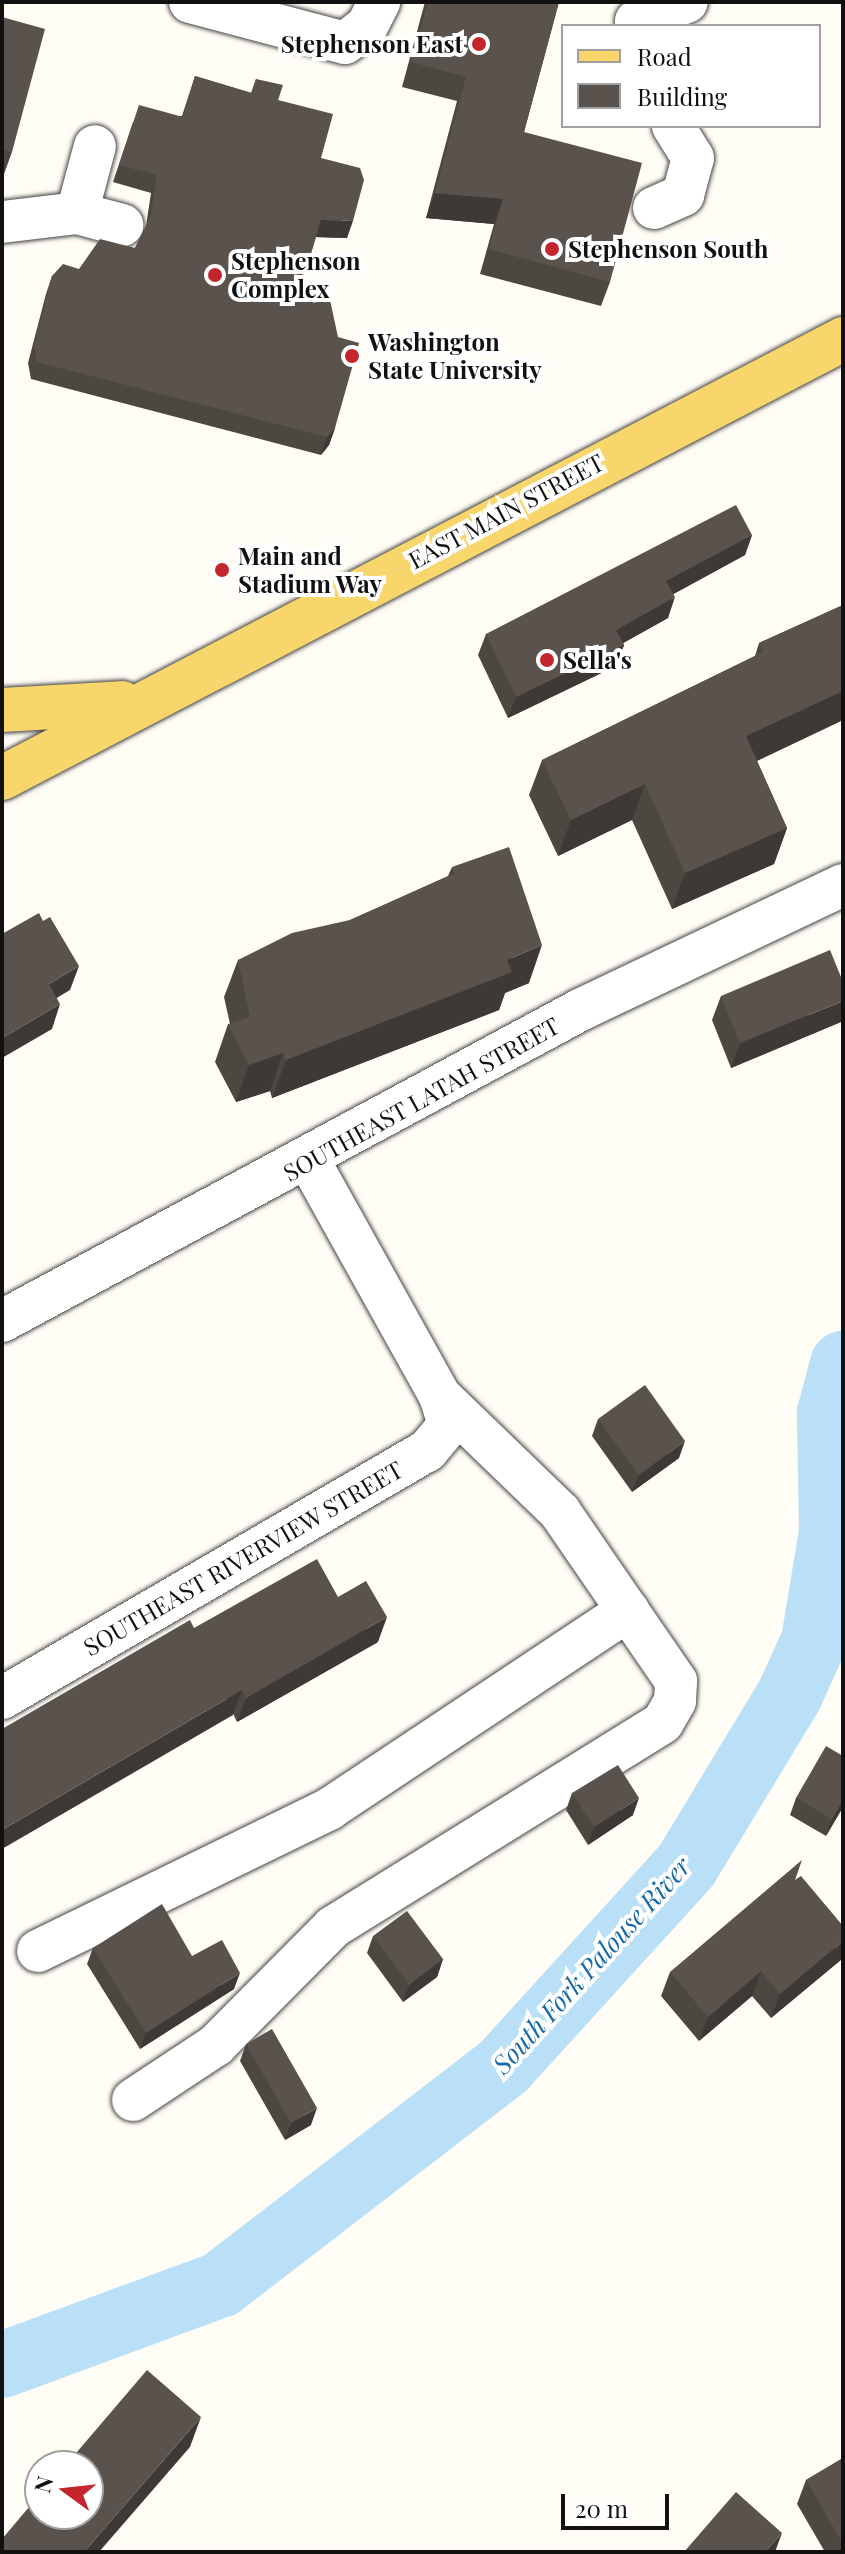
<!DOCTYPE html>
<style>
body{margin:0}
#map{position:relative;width:845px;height:2554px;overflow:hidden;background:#fffdf5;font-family:"Playfair Display",serif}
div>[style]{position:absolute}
.river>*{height:66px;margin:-33px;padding:0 33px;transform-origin:33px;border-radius:33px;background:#b9e0f7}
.roads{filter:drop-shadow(0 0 2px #444) drop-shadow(0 0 2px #444)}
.minor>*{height:42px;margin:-21px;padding:0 21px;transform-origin:21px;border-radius:21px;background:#fff}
.major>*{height:44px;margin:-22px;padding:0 22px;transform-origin:22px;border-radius:22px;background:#f9d66b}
.wall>*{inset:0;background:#4d4742}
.shaded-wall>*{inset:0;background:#3f3936}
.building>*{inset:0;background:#5a524d}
.dots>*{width:22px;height:22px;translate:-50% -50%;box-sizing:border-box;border:4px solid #fff;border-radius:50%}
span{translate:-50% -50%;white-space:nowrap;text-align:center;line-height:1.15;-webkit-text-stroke:8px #fff;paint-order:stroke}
.poi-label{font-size:24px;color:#111;font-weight:700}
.right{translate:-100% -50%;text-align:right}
.left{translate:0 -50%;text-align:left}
.street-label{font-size:24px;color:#111}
.water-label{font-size:26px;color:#1768a6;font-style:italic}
.frame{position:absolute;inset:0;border:4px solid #111;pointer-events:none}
.legend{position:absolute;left:561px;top:24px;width:260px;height:104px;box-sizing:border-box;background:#fff;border:2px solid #a0a0a0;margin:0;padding:10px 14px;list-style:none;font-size:24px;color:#111}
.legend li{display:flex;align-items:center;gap:16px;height:40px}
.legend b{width:40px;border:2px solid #a0a0a0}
.north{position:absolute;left:24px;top:2450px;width:80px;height:80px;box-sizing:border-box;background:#fff;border:2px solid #a0a0a0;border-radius:50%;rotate:285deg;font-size:22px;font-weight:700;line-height:32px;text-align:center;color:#111}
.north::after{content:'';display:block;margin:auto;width:28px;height:36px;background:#c4262e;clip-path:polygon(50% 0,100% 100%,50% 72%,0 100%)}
.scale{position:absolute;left:561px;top:2494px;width:108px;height:36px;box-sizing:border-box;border:4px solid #111;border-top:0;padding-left:10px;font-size:24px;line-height:28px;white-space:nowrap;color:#111;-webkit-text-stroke:6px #fff;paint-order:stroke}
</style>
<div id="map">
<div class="river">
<i style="left:2px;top:2365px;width:232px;rotate:-20.2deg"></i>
<i style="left:220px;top:2285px;width:359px;rotate:-37.6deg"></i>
<i style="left:504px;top:2066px;width:270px;rotate:-47.7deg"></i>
<i style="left:686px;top:1866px;width:201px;rotate:-58.8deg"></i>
<i style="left:790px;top:1694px;width:58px;rotate:-65.6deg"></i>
<i style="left:814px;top:1641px;width:110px;rotate:-80.6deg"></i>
<i style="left:832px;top:1532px;width:119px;rotate:-91deg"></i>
<i style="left:830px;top:1413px;width:51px;rotate:-75.1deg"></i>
</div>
<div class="roads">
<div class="minor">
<i style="left:190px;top:2px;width:160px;rotate:14.8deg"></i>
<i style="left:345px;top:43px;width:28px;rotate:-38deg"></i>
<i style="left:367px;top:26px;width:27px;rotate:-63deg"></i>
<i style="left:638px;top:26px;width:5px;rotate:-112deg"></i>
<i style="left:636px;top:21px;width:54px;rotate:-20.4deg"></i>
<i style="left:654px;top:208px;width:32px;rotate:-24deg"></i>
<i style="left:683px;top:195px;width:38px;rotate:-75deg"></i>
<i style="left:693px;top:158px;width:38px;rotate:-122deg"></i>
<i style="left:77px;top:213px;width:69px;rotate:-75deg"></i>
<i style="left:2px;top:222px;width:76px;rotate:-6.8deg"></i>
<i style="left:77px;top:213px;width:47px;rotate:14.9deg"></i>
<i style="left:2px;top:1321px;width:659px;rotate:-28.28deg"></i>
<i style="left:582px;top:1009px;width:289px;rotate:-25.4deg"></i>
<i style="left:2px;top:1698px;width:492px;rotate:-30.2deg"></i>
<i style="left:427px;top:1451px;width:34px;rotate:-50deg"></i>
<i style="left:449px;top:1425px;width:30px;rotate:-107deg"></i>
<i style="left:38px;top:1951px;width:324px;rotate:-26deg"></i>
<i style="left:329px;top:1809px;width:359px;rotate:-33.6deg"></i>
<i style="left:133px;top:2100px;width:100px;rotate:-33.5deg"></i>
<i style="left:216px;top:2045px;width:166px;rotate:-45.2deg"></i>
<i style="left:333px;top:1927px;width:388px;rotate:-31.8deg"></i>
<i style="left:663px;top:1722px;width:24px;rotate:-60deg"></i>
<i style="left:675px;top:1701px;width:20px;rotate:-87deg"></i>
<i style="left:676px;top:1681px;width:205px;rotate:-124.5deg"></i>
<i style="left:560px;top:1512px;width:167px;rotate:-136deg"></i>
<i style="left:440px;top:1396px;width:268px;rotate:-119.1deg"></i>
</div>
<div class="major">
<i style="left:2px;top:710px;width:120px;rotate:-3.3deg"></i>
<i style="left:2px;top:778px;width:949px;rotate:-27.56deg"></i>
</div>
</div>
<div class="wall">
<i style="clip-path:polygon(425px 2px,559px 2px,524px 132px,610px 282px,601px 306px,480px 274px,494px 224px,426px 218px,457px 101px,402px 87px)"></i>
<i style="clip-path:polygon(2px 17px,12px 152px,4px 174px,2px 173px)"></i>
<i style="clip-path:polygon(195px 76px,251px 93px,256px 79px,278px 100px,321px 158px,347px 238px,316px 237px,299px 293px,335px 428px,329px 445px,321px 455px,31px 379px,28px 363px,46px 294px,52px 276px,79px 269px,135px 248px,146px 226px,151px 193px,113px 182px,133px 122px,182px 116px)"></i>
<i style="clip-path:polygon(752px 535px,745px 555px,673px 594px,668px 618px,623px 643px,624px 645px,616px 666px,508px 718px,478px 655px,486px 634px)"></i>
<i style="clip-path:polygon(843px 605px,843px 720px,757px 761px,787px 828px,774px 864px,672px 909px,632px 820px,558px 856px,529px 795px,542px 760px,755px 656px,759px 643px)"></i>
<i style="clip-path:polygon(452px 867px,529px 983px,505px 993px,499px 1010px,272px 1098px,270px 1091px,236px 1102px,215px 1062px,228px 1024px,230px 1024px,224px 997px,238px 960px,350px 920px,448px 876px)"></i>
<i style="clip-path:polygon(721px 996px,841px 1022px,731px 1068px,712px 1020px)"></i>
<i style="clip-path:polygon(598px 1419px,679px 1458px,632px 1492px,592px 1436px)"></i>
<i style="clip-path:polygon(338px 1597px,378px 1642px,237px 1722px,194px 1628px)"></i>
<i style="clip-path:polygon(843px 1756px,843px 1807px,826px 1836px,790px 1815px,796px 1798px)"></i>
<i style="clip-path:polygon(572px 1793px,633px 1815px,588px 1845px,566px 1810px)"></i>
<i style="clip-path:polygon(795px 1880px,842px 1959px,771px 2018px,752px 1996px,699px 2041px,661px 1996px,670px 1972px)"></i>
<i style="clip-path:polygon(373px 1936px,443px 1959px,437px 1977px,403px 2002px,367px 1953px)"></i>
<i style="clip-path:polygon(93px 1948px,234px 1989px,140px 2049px,87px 1964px)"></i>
<i style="clip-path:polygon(246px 2044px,311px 2125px,285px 2140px,240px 2061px)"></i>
<i style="clip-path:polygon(843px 2458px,843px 2552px,825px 2552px,797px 2504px,806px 2480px)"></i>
</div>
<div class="shaded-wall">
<i style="clip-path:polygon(435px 193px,503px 199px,494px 224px,426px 218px)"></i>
<i style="clip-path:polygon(321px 220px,353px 221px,347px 238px,314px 237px)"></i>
<i style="clip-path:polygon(335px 428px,329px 445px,321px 455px,327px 437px)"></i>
<i style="clip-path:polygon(752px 535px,745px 555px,659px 602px,666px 581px)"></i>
<i style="clip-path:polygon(675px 597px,668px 618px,609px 651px,616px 630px)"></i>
<i style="clip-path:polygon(624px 645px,616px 666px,508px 718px,516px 697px)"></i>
<i style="clip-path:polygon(843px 691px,843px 720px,733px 772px,746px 736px)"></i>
<i style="clip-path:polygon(645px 784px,632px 820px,558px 856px,571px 820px)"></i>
<i style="clip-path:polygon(787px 828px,774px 864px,672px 909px,685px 873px)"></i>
<i style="clip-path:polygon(542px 945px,529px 983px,505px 993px,499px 1010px,272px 1098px,286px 1060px,507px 960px)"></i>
<i style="clip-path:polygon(79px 966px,70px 990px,40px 1008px,49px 984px)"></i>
<i style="clip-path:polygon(843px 1001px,843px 1016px,841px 1022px,731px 1068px,740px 1043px)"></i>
<i style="clip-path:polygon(60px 1004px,52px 1029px,2px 1058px,2px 1043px,4px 1037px)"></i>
<i style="clip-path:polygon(283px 1053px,270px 1091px,236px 1102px,249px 1065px)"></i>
<i style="clip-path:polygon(685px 1441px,679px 1458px,632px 1492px,639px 1475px)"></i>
<i style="clip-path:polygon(387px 1617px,378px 1642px,237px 1722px,246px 1698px)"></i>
<i style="clip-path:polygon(242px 1690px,233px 1715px,2px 1849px,2px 1830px)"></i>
<i style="clip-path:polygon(639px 1798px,633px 1815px,588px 1845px,594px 1827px)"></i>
<i style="clip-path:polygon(843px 1800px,843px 1807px,826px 1836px,832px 1819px)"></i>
<i style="clip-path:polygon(843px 1941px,843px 1956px,842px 1959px,771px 2018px,780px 1994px)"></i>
<i style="clip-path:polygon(443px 1959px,437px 1977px,403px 2002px,409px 1985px)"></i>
<i style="clip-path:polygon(761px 1971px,752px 1996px,699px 2041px,708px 2017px)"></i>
<i style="clip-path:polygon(240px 1973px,234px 1989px,140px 2049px,146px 2033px)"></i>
<i style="clip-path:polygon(317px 2108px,311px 2125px,285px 2140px,291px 2123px)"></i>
<i style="clip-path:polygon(201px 2417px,190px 2447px,99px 2552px,84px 2552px)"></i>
<i style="clip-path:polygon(782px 2533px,775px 2552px,765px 2552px)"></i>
</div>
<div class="building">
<i style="clip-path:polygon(428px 2px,559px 2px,524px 132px,642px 163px,610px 282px,489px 249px,503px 199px,435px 193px,466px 77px,411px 62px)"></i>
<i style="clip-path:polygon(2px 17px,45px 29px,12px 152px,2px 150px)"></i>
<i style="clip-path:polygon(195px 76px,252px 93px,256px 79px,283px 85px,278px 100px,333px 114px,321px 158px,360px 168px,364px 180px,353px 221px,321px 220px,299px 293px,330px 300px,338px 337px,359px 343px,335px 428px,327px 437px,37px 362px,34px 346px,52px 276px,63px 264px,79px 269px,100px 239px,135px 248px,151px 215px,157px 175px,119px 165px,139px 105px,183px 117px)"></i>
<i style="clip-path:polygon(736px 505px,752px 535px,666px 581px,675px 597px,616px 630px,624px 645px,516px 697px,486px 634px)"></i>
<i style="clip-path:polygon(843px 605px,843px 691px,746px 736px,787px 828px,685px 873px,645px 784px,571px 820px,542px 760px,763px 652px,759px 643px)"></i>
<i style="clip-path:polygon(509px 847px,542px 945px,507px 960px,512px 972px,286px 1060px,283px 1053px,249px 1065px,228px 1024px,250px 1017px,238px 960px,292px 933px,350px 920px,454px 874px,452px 867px)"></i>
<i style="clip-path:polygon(39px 913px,43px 921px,50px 917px,79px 966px,49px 984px,60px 1004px,4px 1037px,2px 1033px,2px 934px)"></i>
<i style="clip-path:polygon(830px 950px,843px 982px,843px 1001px,740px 1043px,721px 996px)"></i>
<i style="clip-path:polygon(645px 1385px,685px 1441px,639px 1475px,598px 1419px)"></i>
<i style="clip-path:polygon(317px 1559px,338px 1597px,366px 1581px,387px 1617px,246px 1698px,242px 1690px,2px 1830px,2px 1729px,190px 1620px,194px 1628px)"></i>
<i style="clip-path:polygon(826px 1746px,843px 1756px,843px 1800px,832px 1819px,796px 1798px)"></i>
<i style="clip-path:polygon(618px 1765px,639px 1798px,594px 1827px,572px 1793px)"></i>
<i style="clip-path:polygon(802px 1860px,795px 1880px,801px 1876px,843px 1926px,843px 1941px,780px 1994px,761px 1971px,708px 2017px,670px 1972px)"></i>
<i style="clip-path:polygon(162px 1904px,192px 1956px,222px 1940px,240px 1973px,146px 2033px,93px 1948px)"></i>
<i style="clip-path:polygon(407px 1911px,443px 1959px,409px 1985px,373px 1936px)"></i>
<i style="clip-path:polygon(272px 2029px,317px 2108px,291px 2123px,246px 2044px)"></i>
<i style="clip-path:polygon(147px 2370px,201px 2417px,84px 2552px,2px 2552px,2px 2539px,40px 2494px,40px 2514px,88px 2514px,88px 2466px,65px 2466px)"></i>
<i style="clip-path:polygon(843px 2458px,843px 2544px,806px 2480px)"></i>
<i style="clip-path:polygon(736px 2492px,782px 2533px,765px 2552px,684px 2552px)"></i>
</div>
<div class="dots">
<i style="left:479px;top:44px;background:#c4262e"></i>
<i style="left:552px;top:249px;background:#c4262e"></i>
<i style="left:215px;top:275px;background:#c4262e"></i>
<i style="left:352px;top:356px;background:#c4262e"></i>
<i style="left:222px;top:570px;background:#c4262e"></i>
<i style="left:547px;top:660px;background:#c4262e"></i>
</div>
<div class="poi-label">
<span class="right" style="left:463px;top:44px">Stephenson East</span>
<span class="left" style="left:568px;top:249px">Stephenson South</span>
<span class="left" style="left:231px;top:275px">Stephenson<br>Complex</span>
<span class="left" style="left:368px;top:356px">Washington<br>State University</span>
<span class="left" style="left:238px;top:570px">Main and<br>Stadium Way</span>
<span class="left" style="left:563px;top:660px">Sella's</span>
</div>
<div class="street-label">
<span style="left:506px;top:511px;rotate:-28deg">EAST MAIN STREET</span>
<span style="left:421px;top:1099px;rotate:-29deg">SOUTHEAST LATAH STREET</span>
<span style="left:243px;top:1558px;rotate:-30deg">SOUTHEAST RIVERVIEW STREET</span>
</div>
<div class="water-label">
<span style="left:591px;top:1965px;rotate:-48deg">South Fork Palouse River</span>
</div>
<div class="frame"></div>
<ul class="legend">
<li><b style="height:10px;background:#f9d66b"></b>Road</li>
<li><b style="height:22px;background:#5a524d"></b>Building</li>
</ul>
<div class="north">N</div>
<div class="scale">20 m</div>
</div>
